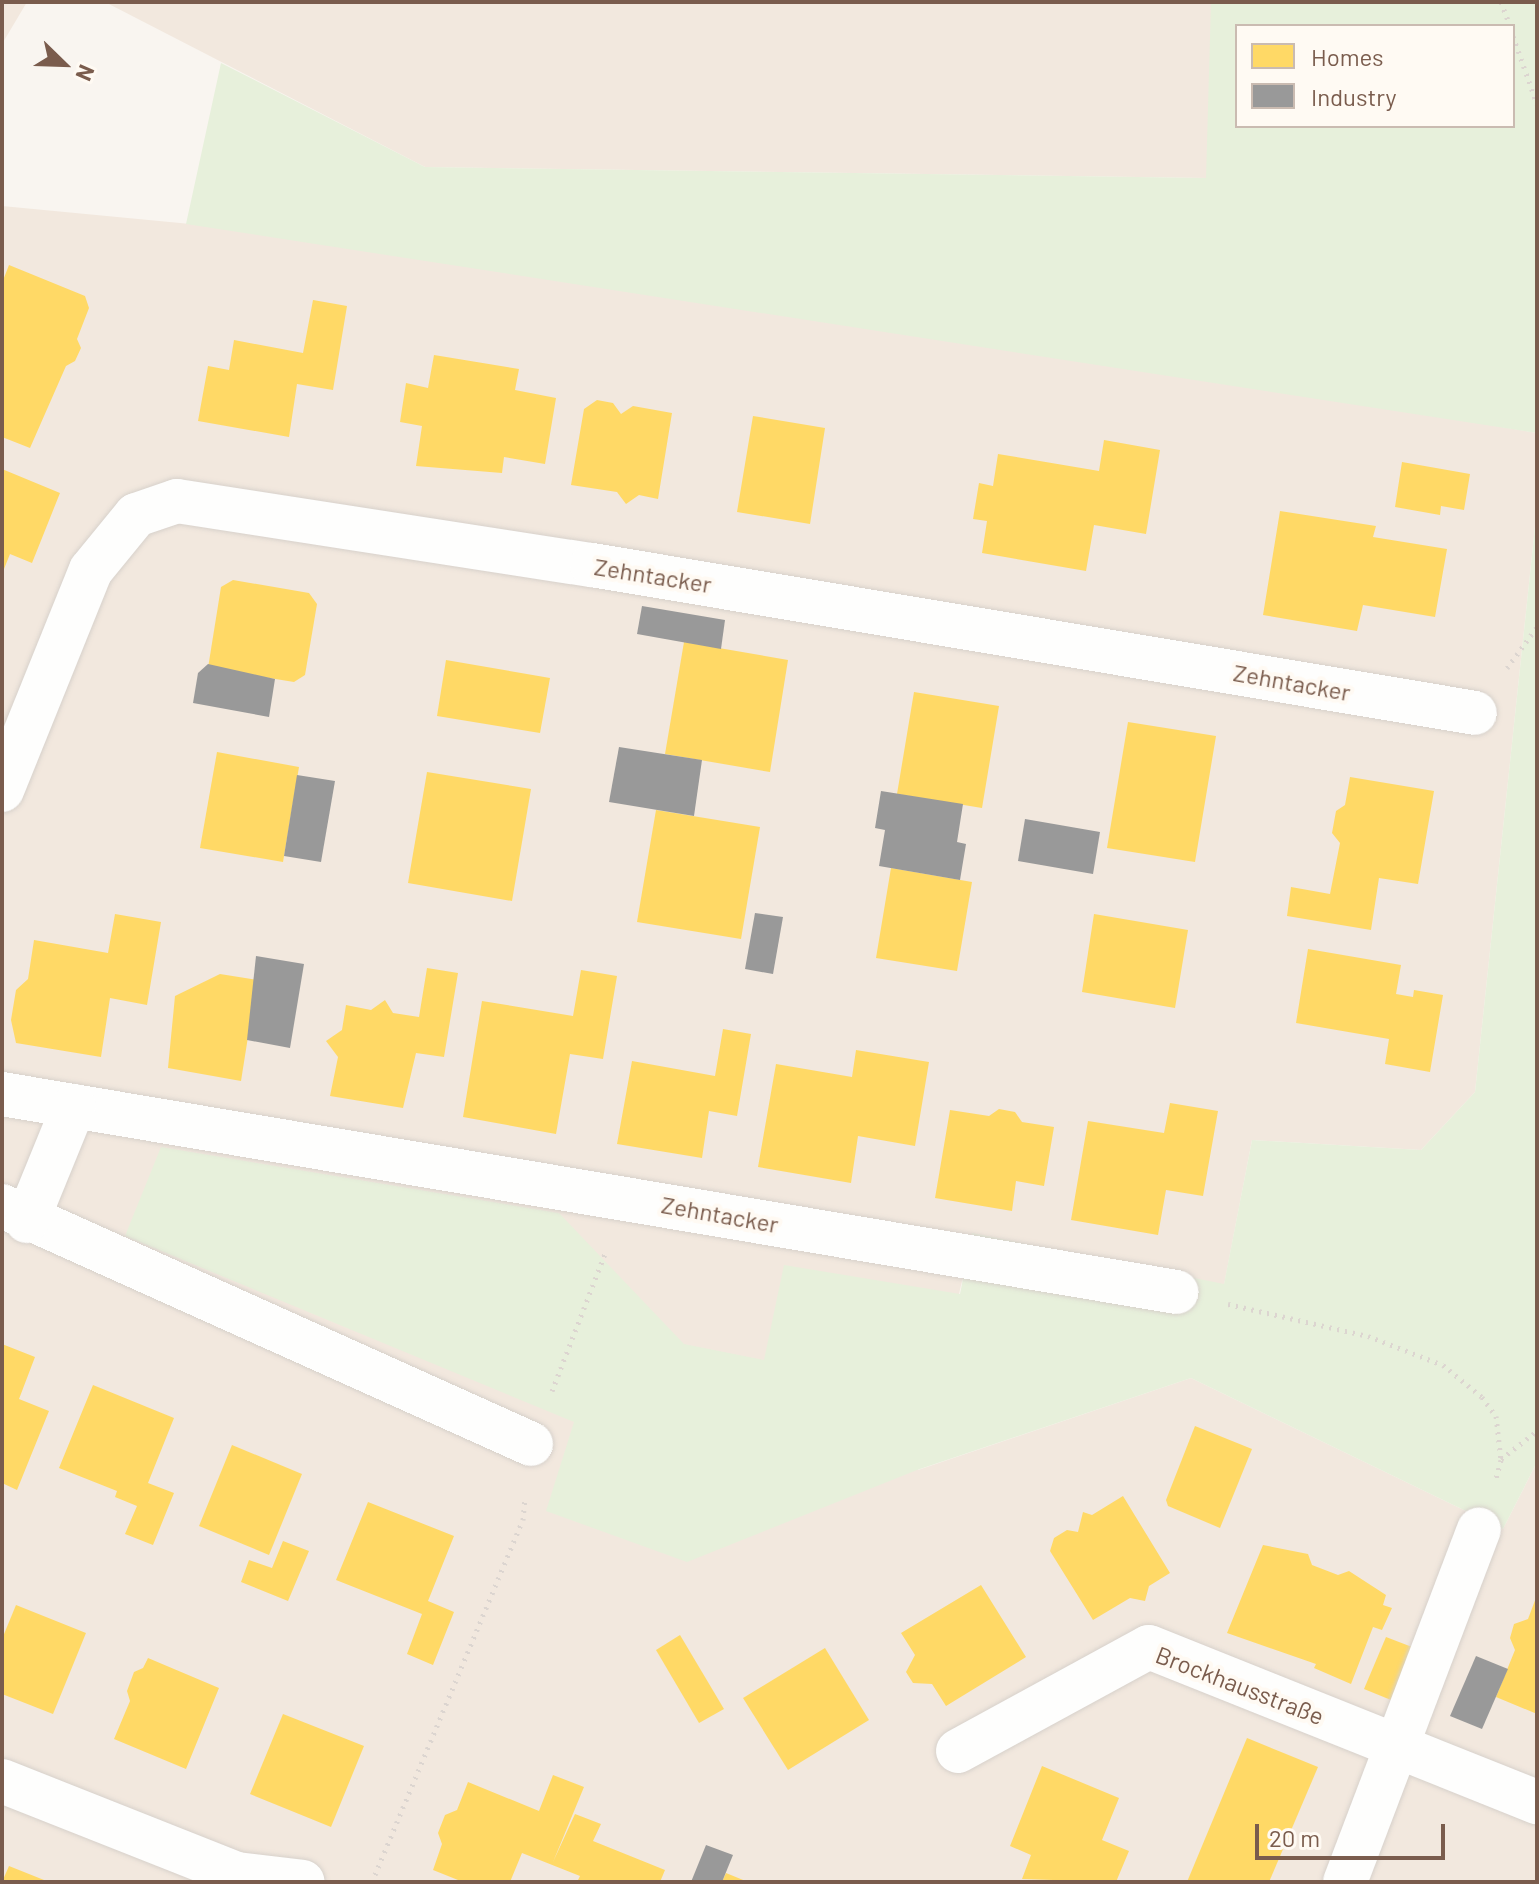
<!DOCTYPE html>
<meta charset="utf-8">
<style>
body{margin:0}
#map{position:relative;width:1539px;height:1884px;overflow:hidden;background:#f9f5f0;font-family:Barlow,sans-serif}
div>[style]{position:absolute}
.residential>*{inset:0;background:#f2e8de}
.green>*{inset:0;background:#e7f0db}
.homes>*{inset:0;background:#ffd966}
.industry>*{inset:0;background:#999}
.path>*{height:5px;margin-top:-2.5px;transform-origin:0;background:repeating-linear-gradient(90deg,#dcd5d0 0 2px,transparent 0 8px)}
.roads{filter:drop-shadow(0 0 2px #d7d1cb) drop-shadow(0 0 2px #d7d1cb)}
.street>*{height:44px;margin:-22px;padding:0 22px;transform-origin:22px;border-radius:22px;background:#fefefd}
span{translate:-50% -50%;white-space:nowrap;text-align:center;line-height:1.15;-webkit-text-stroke:8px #fffaf3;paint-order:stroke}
.street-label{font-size:24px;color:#7a5c4d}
.frame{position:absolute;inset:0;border:4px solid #7a5c4d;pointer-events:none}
.legend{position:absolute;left:1235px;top:24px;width:280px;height:104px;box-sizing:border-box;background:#fffaf3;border:2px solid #cabbb1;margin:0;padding:10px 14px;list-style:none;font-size:24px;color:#7a5c4d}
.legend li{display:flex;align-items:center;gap:16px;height:40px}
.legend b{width:40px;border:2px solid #cabbb1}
.north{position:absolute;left:24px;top:24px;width:80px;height:80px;-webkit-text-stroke:6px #fffaf3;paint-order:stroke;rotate:113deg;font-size:22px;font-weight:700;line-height:32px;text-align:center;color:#7a5c4d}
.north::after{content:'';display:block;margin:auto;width:28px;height:36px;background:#7a5c4d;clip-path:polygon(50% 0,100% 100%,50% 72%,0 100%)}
.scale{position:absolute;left:1255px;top:1824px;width:190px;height:36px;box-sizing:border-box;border:4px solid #7a5c4d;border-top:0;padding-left:10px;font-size:24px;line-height:28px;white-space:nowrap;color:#7a5c4d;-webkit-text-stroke:6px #fffaf3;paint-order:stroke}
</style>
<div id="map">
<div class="residential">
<i style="clip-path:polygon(2px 2px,27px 2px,2px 44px)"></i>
<i style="clip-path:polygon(105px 2px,1214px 2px,1207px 178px,425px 167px)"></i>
<i style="clip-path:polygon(2px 206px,464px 250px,1537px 433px,1537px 508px,1475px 1092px,1421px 1150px,1252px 1140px,1224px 1285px,973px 1234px,918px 1470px,1191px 1378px,1503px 1529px,1537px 1462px,1537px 1882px,2px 1882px)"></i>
</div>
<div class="green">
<i style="clip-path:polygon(evenodd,1211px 2px,1537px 2px,1537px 433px,186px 224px,221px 63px,425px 167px,1206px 178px,1211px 2px,1237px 26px,1513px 26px,1513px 126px,1237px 126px,1237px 26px)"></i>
<i style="clip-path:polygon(1537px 508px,1537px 1462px,1503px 1529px,1191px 1378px,917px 1470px,687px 1562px,546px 1511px,574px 1422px,125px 1236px,161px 1147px,559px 1213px,684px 1344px,764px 1360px,784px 1265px,960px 1294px,972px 1233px,1224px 1284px,1252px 1140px,1421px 1150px,1475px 1092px)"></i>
</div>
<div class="homes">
<i style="clip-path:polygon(9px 265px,85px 296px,89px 308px,77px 339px,81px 348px,75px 361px,66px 366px,30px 448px,2px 437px,2px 283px)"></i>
<i style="clip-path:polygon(313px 300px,347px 306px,333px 390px,297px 384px,289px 437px,198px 421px,208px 366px,229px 370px,234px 340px,303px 353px)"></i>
<i style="clip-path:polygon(434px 355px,519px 369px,515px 390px,556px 398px,545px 464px,504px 457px,502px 473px,416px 466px,422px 426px,400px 422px,406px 383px,428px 388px)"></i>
<i style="clip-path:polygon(597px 400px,613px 403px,621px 414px,633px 406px,672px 413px,658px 499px,639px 495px,626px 504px,617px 492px,571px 485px,584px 409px)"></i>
<i style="clip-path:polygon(753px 416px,825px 428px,810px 524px,737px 512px)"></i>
<i style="clip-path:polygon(1104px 440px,1160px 450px,1146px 534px,1094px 525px,1086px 571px,982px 553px,987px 521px,973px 519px,979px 483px,993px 486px,998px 454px,1099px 471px)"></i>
<i style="clip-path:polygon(1402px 462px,1470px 474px,1464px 510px,1441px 506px,1440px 515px,1395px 507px)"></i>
<i style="clip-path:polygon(2px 469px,60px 493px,32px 563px,10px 554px,2px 574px)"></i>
<i style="clip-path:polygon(1280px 511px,1376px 526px,1373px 537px,1447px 549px,1435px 617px,1363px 605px,1357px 631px,1263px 615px)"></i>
<i style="clip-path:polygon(233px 580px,309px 593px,317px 604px,305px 675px,294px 682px,208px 668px,221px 587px)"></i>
<i style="clip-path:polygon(684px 642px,788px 660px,770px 772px,665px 754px)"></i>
<i style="clip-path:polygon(446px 660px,550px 678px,540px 733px,437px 716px)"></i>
<i style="clip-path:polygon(914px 692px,999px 706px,982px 808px,897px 794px)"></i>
<i style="clip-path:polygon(1128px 722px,1216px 736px,1195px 862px,1107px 848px)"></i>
<i style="clip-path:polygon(217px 752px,299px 767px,283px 862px,200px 848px)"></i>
<i style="clip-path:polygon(427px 772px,531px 789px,512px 901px,408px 883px)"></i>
<i style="clip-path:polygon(1350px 777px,1434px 791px,1418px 884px,1379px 878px,1371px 930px,1287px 916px,1291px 887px,1330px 894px,1340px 843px,1332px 833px,1336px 811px,1345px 805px)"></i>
<i style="clip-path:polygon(656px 810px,760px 827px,741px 939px,637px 922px)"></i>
<i style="clip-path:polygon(891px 868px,972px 882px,957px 971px,876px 958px)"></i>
<i style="clip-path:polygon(115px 914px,161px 922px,147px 1005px,110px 998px,101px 1057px,16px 1043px,11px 1020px,16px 990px,28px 979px,34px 940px,108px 953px)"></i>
<i style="clip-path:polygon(1094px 914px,1188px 930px,1175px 1008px,1082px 992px)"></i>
<i style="clip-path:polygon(1308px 949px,1401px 965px,1396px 994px,1413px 997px,1414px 990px,1443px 995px,1430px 1072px,1385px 1064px,1389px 1039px,1296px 1023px)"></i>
<i style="clip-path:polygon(427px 968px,458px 973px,444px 1057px,416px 1053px,403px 1108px,330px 1096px,338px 1057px,326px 1041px,342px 1030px,346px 1005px,371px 1010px,385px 1000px,393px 1013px,419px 1017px)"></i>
<i style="clip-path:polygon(581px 970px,617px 976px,603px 1059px,570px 1054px,556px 1134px,463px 1117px,482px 1001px,573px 1016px)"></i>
<i style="clip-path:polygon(220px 974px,257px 980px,241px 1081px,168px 1068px,175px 996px)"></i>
<i style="clip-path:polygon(723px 1029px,751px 1034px,737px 1116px,709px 1111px,702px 1158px,617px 1144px,632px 1061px,715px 1076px)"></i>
<i style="clip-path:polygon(856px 1050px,929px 1062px,915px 1146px,858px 1136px,851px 1183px,758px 1167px,776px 1064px,852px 1077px)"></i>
<i style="clip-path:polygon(1170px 1103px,1218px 1111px,1203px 1196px,1166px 1190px,1158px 1235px,1071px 1220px,1088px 1121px,1164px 1133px)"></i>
<i style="clip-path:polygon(999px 1109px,1015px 1112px,1022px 1122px,1054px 1127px,1044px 1186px,1016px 1181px,1012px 1211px,935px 1198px,950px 1110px,989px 1116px)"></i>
<i style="clip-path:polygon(2px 1344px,35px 1357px,19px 1399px,49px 1411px,17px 1490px,2px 1483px)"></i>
<i style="clip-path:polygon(93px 1385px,174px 1418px,148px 1483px,174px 1493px,153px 1545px,125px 1534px,137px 1506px,115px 1497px,117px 1491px,59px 1468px)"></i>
<i style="clip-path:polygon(1195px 1426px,1252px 1449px,1220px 1528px,1168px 1506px,1166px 1500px)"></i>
<i style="clip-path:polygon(232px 1445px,302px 1474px,269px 1555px,199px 1526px)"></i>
<i style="clip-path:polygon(1123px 1496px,1170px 1573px,1149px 1586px,1145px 1601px,1130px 1598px,1093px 1620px,1050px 1551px,1054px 1538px,1067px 1530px,1078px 1532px,1083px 1512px,1092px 1515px)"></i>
<i style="clip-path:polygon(368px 1502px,454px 1536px,428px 1601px,454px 1612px,433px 1665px,407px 1654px,422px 1614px,336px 1580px)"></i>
<i style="clip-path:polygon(283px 1541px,309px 1551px,288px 1601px,241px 1582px,249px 1560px,272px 1568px)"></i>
<i style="clip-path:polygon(1263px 1545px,1308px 1554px,1312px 1565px,1338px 1575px,1349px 1571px,1386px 1595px,1383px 1605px,1392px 1608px,1382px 1630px,1373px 1627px,1351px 1684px,1314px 1668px,1316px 1664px,1227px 1633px)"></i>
<i style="clip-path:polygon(981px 1585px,1026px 1657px,946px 1706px,932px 1684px,913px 1683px,906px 1672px,915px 1655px,901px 1633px)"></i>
<i style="clip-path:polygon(1537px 1595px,1537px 1714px,1496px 1697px,1515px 1650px,1510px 1638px,1514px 1624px,1528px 1619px)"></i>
<i style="clip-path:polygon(16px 1605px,86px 1633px,53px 1714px,2px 1694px,2px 1639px)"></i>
<i style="clip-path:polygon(680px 1635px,724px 1709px,699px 1723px,656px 1650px)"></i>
<i style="clip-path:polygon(1386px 1637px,1412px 1647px,1391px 1700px,1364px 1689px)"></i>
<i style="clip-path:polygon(825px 1648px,869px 1720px,788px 1770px,743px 1698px)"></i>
<i style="clip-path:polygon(148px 1658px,219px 1688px,186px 1769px,114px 1739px,130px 1701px,127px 1691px,134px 1672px,143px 1668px)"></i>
<i style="clip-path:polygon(283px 1714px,364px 1746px,331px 1827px,250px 1794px)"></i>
<i style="clip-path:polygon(1247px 1738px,1318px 1767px,1269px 1882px,1187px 1882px)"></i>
<i style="clip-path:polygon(1042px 1766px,1119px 1798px,1102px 1840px,1129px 1851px,1116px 1882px,1022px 1879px,1031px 1855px,1010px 1846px)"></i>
<i style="clip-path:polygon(553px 1775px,584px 1787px,553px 1862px,575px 1814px,601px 1824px,593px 1841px,665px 1870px,660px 1882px,577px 1882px,580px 1876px,522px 1853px,510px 1882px,463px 1882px,433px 1870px,442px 1844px,438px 1833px,445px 1815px,457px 1810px,468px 1782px,539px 1811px)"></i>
<i style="clip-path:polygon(9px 1866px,49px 1882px,2px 1882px)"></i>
<i style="clip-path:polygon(726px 1873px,748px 1882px,722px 1882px)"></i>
</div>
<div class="industry">
<i style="clip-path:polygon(642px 606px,725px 620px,721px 649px,637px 634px)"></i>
<i style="clip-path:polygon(208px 664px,275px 679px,269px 717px,193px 703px,198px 673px)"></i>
<i style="clip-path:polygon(619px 747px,702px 760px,694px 816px,609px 802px)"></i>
<i style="clip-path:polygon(297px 775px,335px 781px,321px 862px,284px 856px)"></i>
<i style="clip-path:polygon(881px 791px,963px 804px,957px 842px,966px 844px,960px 880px,879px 866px,885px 830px,875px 828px)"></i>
<i style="clip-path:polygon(1025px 819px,1100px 832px,1093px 874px,1018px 861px)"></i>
<i style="clip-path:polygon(755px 913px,783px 917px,773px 974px,745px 969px)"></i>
<i style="clip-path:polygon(256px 956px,304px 964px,290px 1048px,247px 1040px)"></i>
<i style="clip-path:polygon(1476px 1656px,1508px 1669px,1482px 1729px,1450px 1716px)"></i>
<i style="clip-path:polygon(706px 1845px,733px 1855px,722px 1882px,691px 1882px)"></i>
</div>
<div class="path">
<i style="left:1501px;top:2px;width:26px;rotate:69deg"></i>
<i style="left:1513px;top:36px;width:72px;rotate:70.6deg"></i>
<i style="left:1507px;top:668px;width:51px;rotate:-53.8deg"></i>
<i style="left:1228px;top:1304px;width:144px;rotate:12.9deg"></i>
<i style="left:1368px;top:1336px;width:80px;rotate:21.1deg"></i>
<i style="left:1443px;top:1365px;width:50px;rotate:39.4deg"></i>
<i style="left:1482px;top:1397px;width:24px;rotate:54deg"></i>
<i style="left:1496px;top:1416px;width:44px;rotate:83.5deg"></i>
<i style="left:1501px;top:1460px;width:20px;rotate:105deg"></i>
<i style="left:552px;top:1391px;width:150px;rotate:-68.9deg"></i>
<i style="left:1501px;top:1459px;width:46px;rotate:-37.9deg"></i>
<i style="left:372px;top:1882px;width:392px;rotate:-67.4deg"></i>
<i style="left:523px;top:1520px;width:23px;rotate:-85deg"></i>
</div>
<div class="roads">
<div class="street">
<i style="left:2px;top:790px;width:237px;rotate:-68deg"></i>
<i style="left:91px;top:570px;width:71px;rotate:-50.7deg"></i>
<i style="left:136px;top:515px;width:43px;rotate:-18.9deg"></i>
<i style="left:177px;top:501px;width:420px;rotate:8.8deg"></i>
<i style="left:592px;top:565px;width:895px;rotate:9.51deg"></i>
<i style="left:2px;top:1094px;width:1191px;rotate:9.57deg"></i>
<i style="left:2px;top:1206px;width:580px;rotate:24.22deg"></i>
<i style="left:27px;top:1221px;width:124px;rotate:-67.8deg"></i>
<i style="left:958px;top:1751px;width:217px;rotate:-28.6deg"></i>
<i style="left:1149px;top:1647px;width:418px;rotate:21.8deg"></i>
<i style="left:2px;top:1781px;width:253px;rotate:21.6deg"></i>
<i style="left:237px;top:1874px;width:66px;rotate:6.9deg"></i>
<i style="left:1345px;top:1882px;width:377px;rotate:-69.2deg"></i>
</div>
</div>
<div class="street-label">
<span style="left:653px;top:575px;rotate:9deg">Zehntacker</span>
<span style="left:1292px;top:682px;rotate:10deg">Zehntacker</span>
<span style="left:720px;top:1214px;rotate:10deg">Zehntacker</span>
<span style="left:1240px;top:1685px;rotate:21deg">Brockhausstraße</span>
</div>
<div class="frame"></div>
<ul class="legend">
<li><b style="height:22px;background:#ffd966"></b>Homes</li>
<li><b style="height:22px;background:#999"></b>Industry</li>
</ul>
<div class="north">N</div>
<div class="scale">20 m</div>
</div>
